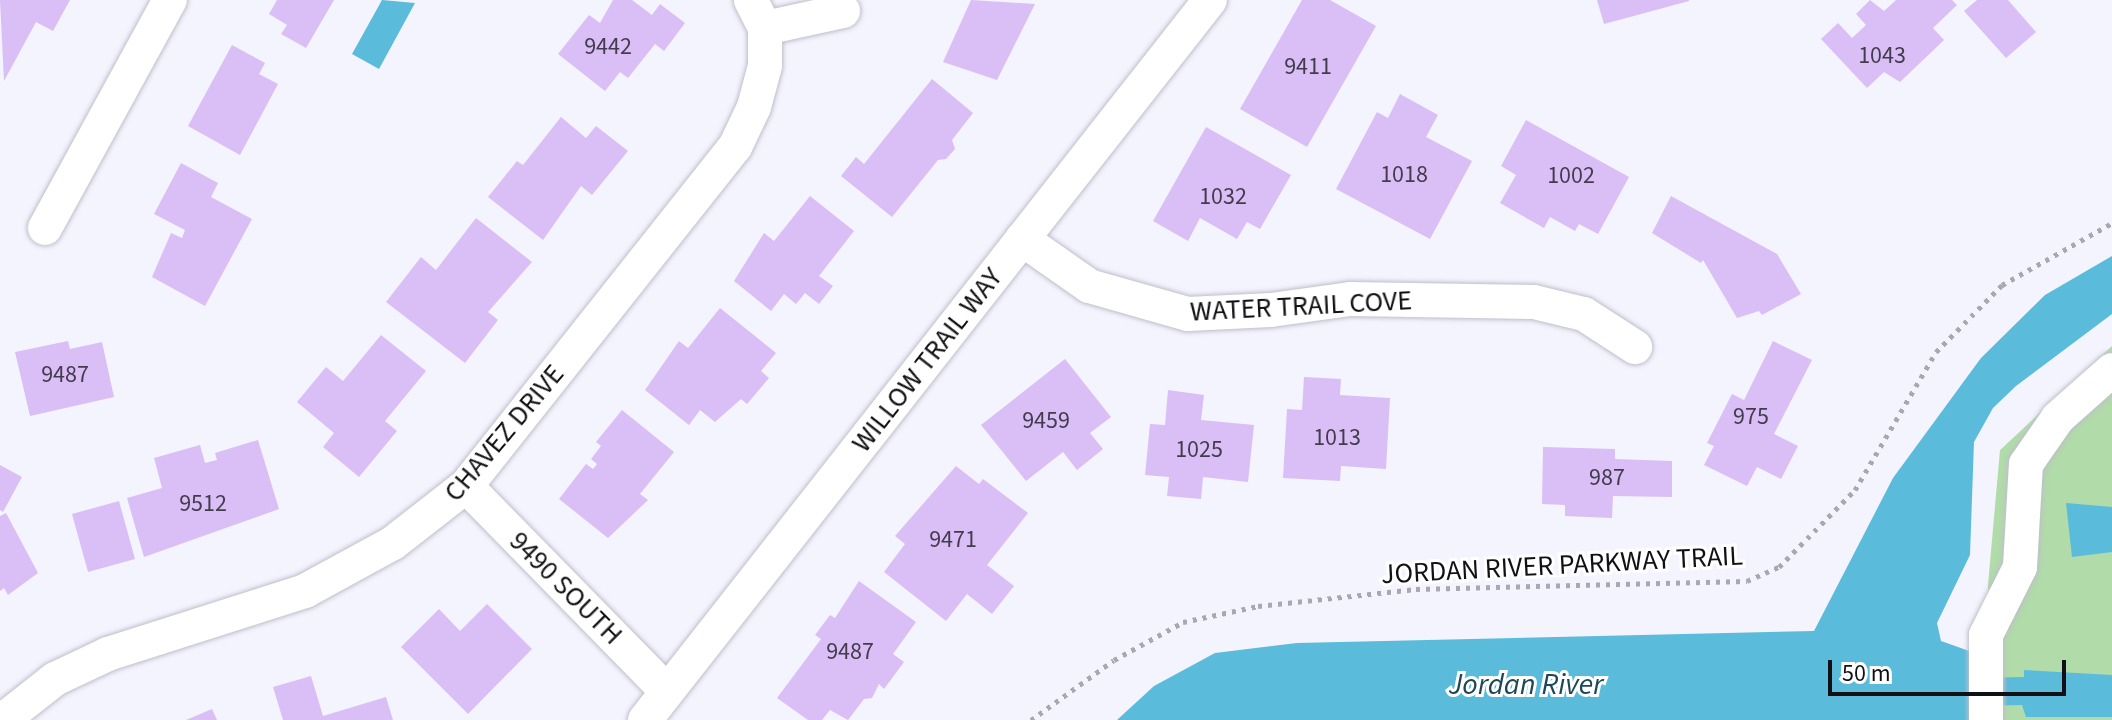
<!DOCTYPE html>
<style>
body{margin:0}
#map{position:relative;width:2112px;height:720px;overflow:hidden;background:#f4f4fe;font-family:"Source Sans 3",sans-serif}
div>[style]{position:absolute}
.green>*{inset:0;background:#b1dba9}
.water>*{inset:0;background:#5abbdb}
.building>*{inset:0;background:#dabef6}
.path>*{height:5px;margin-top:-2.5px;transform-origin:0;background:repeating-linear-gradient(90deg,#a8a8b0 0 4px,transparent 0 10px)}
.roads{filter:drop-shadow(0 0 2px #bfbfcb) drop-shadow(0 0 2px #bfbfcb)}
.minor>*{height:34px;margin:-17px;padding:0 17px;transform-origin:17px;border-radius:17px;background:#fff}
span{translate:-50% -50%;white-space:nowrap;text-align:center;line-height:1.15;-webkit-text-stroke:6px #fff;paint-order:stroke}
.number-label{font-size:24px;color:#433c4d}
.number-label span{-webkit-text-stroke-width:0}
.street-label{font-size:28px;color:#111115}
.water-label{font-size:30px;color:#1d4856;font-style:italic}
.scale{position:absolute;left:1828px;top:660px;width:238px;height:36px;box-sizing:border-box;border:4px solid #111115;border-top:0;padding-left:10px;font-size:24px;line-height:28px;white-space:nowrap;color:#111115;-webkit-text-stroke:6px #fff;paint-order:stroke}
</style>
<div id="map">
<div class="green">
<i style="clip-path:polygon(2112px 346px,2112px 720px,1999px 720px,1988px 585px,2000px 450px)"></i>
</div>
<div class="water">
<i style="clip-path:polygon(382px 0,415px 3px,379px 69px,352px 54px)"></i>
<i style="clip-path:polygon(2112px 256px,2112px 314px,2016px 386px,1993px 408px,1974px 442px,1970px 555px,1937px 623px,1941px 641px,1972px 652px,1976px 678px,2024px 677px,2024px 670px,2112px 675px,2112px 717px,2026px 717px,2022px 705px,1975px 706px,1974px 720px,1117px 720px,1154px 686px,1215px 653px,1297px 643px,1814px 631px,1893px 478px,1981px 358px,2045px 295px)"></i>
<i style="clip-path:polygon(2066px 503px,2112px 507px,2112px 552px,2072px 557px)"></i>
</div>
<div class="building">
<i style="clip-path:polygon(0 0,70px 0,53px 31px,36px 22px,4px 81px)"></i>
<i style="clip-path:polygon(277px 0,334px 0,306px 48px,281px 34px,287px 25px,269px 14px)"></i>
<i style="clip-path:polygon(613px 0,632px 0,652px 15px,660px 4px,685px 23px,664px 51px,655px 44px,628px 78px,620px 72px,605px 91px,558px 54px,589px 15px,600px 23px)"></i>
<i style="clip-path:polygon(971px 0,1035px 4px,997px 80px,943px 62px)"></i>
<i style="clip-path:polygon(1302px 0,1330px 0,1376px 26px,1307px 147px,1240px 109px)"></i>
<i style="clip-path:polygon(1597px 0,1689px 0,1689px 1px,1604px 24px)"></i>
<i style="clip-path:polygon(1870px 0,1884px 11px,1896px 0,1952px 0,1957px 5px,1933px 28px,1944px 40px,1900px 82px,1884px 72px,1867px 88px,1821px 39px,1838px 23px,1852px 38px,1866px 25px,1856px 14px)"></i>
<i style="clip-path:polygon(1977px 0,2008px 0,2036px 32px,2006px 58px,1964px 11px)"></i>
<i style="clip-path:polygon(232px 45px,265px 63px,259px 74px,278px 84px,240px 155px,188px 126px)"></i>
<i style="clip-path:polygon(932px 79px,973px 113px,952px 140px,955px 149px,946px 159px,938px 160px,892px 217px,841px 176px,856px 157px,864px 164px)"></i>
<i style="clip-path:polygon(1400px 94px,1438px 115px,1426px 137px,1472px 161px,1430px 239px,1336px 189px,1377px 112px,1388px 118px)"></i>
<i style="clip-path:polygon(561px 117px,586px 138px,596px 126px,628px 151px,592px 195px,581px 186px,543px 240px,488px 197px,517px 161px,523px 165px)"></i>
<i style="clip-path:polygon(1526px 120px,1629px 177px,1598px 234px,1579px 224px,1575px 231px,1550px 217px,1544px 228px,1500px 203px,1516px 175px,1501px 166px)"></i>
<i style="clip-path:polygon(1206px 127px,1291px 175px,1260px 229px,1247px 222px,1237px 239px,1200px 218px,1188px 241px,1153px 221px)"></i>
<i style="clip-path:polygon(181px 163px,218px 183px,211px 197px,252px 219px,205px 306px,152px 277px,171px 233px,182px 238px,185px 230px,154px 214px)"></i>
<i style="clip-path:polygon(810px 196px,854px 231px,819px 276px,833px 286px,819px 304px,805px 293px,796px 304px,784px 294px,771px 311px,734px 281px,764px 233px,774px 241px)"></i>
<i style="clip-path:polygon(1671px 196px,1777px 254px,1801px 294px,1762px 315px,1759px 311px,1737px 318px,1703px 260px,1701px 263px,1652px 233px)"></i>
<i style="clip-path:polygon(476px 218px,532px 262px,488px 312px,498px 320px,465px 363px,386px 302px,421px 257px,436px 270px)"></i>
<i style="clip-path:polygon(720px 308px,776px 353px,761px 371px,769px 378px,747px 404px,741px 399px,715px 422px,700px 410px,689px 425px,645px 390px,679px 341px,688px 348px)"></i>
<i style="clip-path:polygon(381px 335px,426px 371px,385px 421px,397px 431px,359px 477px,323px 447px,334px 433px,297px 402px,326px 367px,343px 381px)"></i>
<i style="clip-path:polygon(68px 341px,70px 349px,102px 342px,114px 397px,30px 416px,15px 352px)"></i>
<i style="clip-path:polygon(1773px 341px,1812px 360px,1774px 434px,1798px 446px,1781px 479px,1757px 467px,1747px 486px,1704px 465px,1714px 446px,1707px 443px,1732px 394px,1744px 400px)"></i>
<i style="clip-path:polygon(1065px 359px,1111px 417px,1090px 433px,1103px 449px,1077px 470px,1063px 452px,1026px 481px,981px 425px)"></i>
<i style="clip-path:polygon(1304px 377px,1341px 379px,1340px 395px,1390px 398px,1386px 469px,1341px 466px,1340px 481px,1283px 478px,1287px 409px,1302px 410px)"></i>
<i style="clip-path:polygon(1168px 390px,1204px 395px,1201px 420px,1254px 425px,1248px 482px,1203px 477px,1201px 499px,1167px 496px,1169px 477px,1145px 475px,1150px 424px,1165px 425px)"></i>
<i style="clip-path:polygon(622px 410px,674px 452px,640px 494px,648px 500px,608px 538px,559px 499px,586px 464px,593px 469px,597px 464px,591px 459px,601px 446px,596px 442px)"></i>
<i style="clip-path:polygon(258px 440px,279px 509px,144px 557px,127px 498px,162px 488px,154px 458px,200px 445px,205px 463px,217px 460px,215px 453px)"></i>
<i style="clip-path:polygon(1543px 447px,1615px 449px,1615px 459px,1672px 461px,1672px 497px,1613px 496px,1612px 518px,1565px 516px,1565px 505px,1542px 504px)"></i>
<i style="clip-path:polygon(0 465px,22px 477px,3px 512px,0 510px)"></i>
<i style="clip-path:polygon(956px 466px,979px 484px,983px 479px,1028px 513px,987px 565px,1014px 586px,992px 614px,967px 594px,946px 621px,884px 572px,905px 544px,895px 536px)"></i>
<i style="clip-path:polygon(119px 501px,135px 559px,88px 572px,72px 514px)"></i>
<i style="clip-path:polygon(6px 513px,38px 573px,8px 595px,4px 588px,0 591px,0 516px)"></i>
<i style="clip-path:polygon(859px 581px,916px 622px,893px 654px,904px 662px,884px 689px,879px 684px,872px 698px,864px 699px,848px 720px,830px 710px,822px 720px,808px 720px,777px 698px,821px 639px,815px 635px,830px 615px,835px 618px)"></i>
<i style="clip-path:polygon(487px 604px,532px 649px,468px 714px,401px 647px,439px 609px,460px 631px)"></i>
<i style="clip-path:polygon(311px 676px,323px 716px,386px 697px,393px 720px,283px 720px,273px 687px)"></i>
<i style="clip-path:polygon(212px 709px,217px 720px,186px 720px)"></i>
</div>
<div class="path">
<i style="left:1031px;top:720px;width:102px;rotate:-35.9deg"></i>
<i style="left:1114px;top:660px;width:79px;rotate:-28.8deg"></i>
<i style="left:1183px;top:622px;width:77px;rotate:-12deg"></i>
<i style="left:1258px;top:606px;width:159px;rotate:-6.1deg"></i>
<i style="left:1416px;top:589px;width:331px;rotate:-1.4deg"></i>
<i style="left:1747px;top:581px;width:35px;rotate:-24deg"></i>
<i style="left:1779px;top:567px;width:108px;rotate:-45.4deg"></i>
<i style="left:1855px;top:490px;width:160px;rotate:-59.6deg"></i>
<i style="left:1936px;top:352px;width:94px;rotate:-45.4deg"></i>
<i style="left:2002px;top:285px;width:126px;rotate:-29.4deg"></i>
</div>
<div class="roads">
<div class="minor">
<i style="left:765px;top:28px;width:80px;rotate:-12.3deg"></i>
<i style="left:45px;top:228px;width:260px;rotate:-61.3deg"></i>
<i style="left:1022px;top:239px;width:82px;rotate:35deg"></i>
<i style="left:1089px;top:286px;width:103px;rotate:15.8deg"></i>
<i style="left:1188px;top:314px;width:83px;rotate:-2.8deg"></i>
<i style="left:1271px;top:310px;width:80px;rotate:-7.9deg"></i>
<i style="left:1350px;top:299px;width:184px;rotate:0.9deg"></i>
<i style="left:1534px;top:302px;width:51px;rotate:13.5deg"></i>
<i style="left:1584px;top:314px;width:61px;rotate:32.9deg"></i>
<i style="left:466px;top:486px;width:286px;rotate:45.6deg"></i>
<i style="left:3px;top:720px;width:66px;rotate:-38.3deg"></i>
<i style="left:55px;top:679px;width:59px;rotate:-25.3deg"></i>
<i style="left:108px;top:654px;width:207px;rotate:-17.7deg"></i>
<i style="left:305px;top:591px;width:100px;rotate:-28.6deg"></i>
<i style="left:393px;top:543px;width:93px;rotate:-38deg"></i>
<i style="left:466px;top:486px;width:433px;rotate:-51.6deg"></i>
<i style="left:735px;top:147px;width:44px;rotate:-64.6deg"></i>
<i style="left:754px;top:107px;width:42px;rotate:-75deg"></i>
<i style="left:765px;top:66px;width:38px;rotate:-90deg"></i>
<i style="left:765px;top:28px;width:31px;rotate:-117deg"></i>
<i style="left:645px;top:720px;width:915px;rotate:-51.88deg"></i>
<i style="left:1986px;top:720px;width:85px;rotate:-90deg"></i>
<i style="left:1986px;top:635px;width:76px;rotate:-63.4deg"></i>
<i style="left:2020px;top:567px;width:103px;rotate:-86.7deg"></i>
<i style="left:2026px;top:464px;width:56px;rotate:-55.2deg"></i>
<i style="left:2058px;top:418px;width:72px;rotate:-41.6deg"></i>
</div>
</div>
<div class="number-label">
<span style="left:608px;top:47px">9442</span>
<span style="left:1882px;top:56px">1043</span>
<span style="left:1308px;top:67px">9411</span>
<span style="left:1404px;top:175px">1018</span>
<span style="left:1571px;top:176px">1002</span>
<span style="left:1223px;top:197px">1032</span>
<span style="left:65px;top:375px">9487</span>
<span style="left:1751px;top:417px">975</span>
<span style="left:1046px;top:421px">9459</span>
<span style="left:1337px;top:438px">1013</span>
<span style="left:1199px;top:450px">1025</span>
<span style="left:1607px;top:478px">987</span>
<span style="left:203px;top:504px">9512</span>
<span style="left:953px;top:540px">9471</span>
<span style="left:850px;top:652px">9487</span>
</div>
<div class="street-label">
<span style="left:1301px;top:306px;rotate:-3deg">WATER TRAIL COVE</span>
<span style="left:927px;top:360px;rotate:-52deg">WILLOW TRAIL WAY</span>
<span style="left:504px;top:433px;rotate:-50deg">CHAVEZ DRIVE</span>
<span style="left:1562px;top:565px;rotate:-3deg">JORDAN RIVER PARKWAY TRAIL</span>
<span style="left:566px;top:588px;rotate:45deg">9490 SOUTH</span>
</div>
<div class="water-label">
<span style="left:1526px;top:685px">Jordan River</span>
</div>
<div class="scale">50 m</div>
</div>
